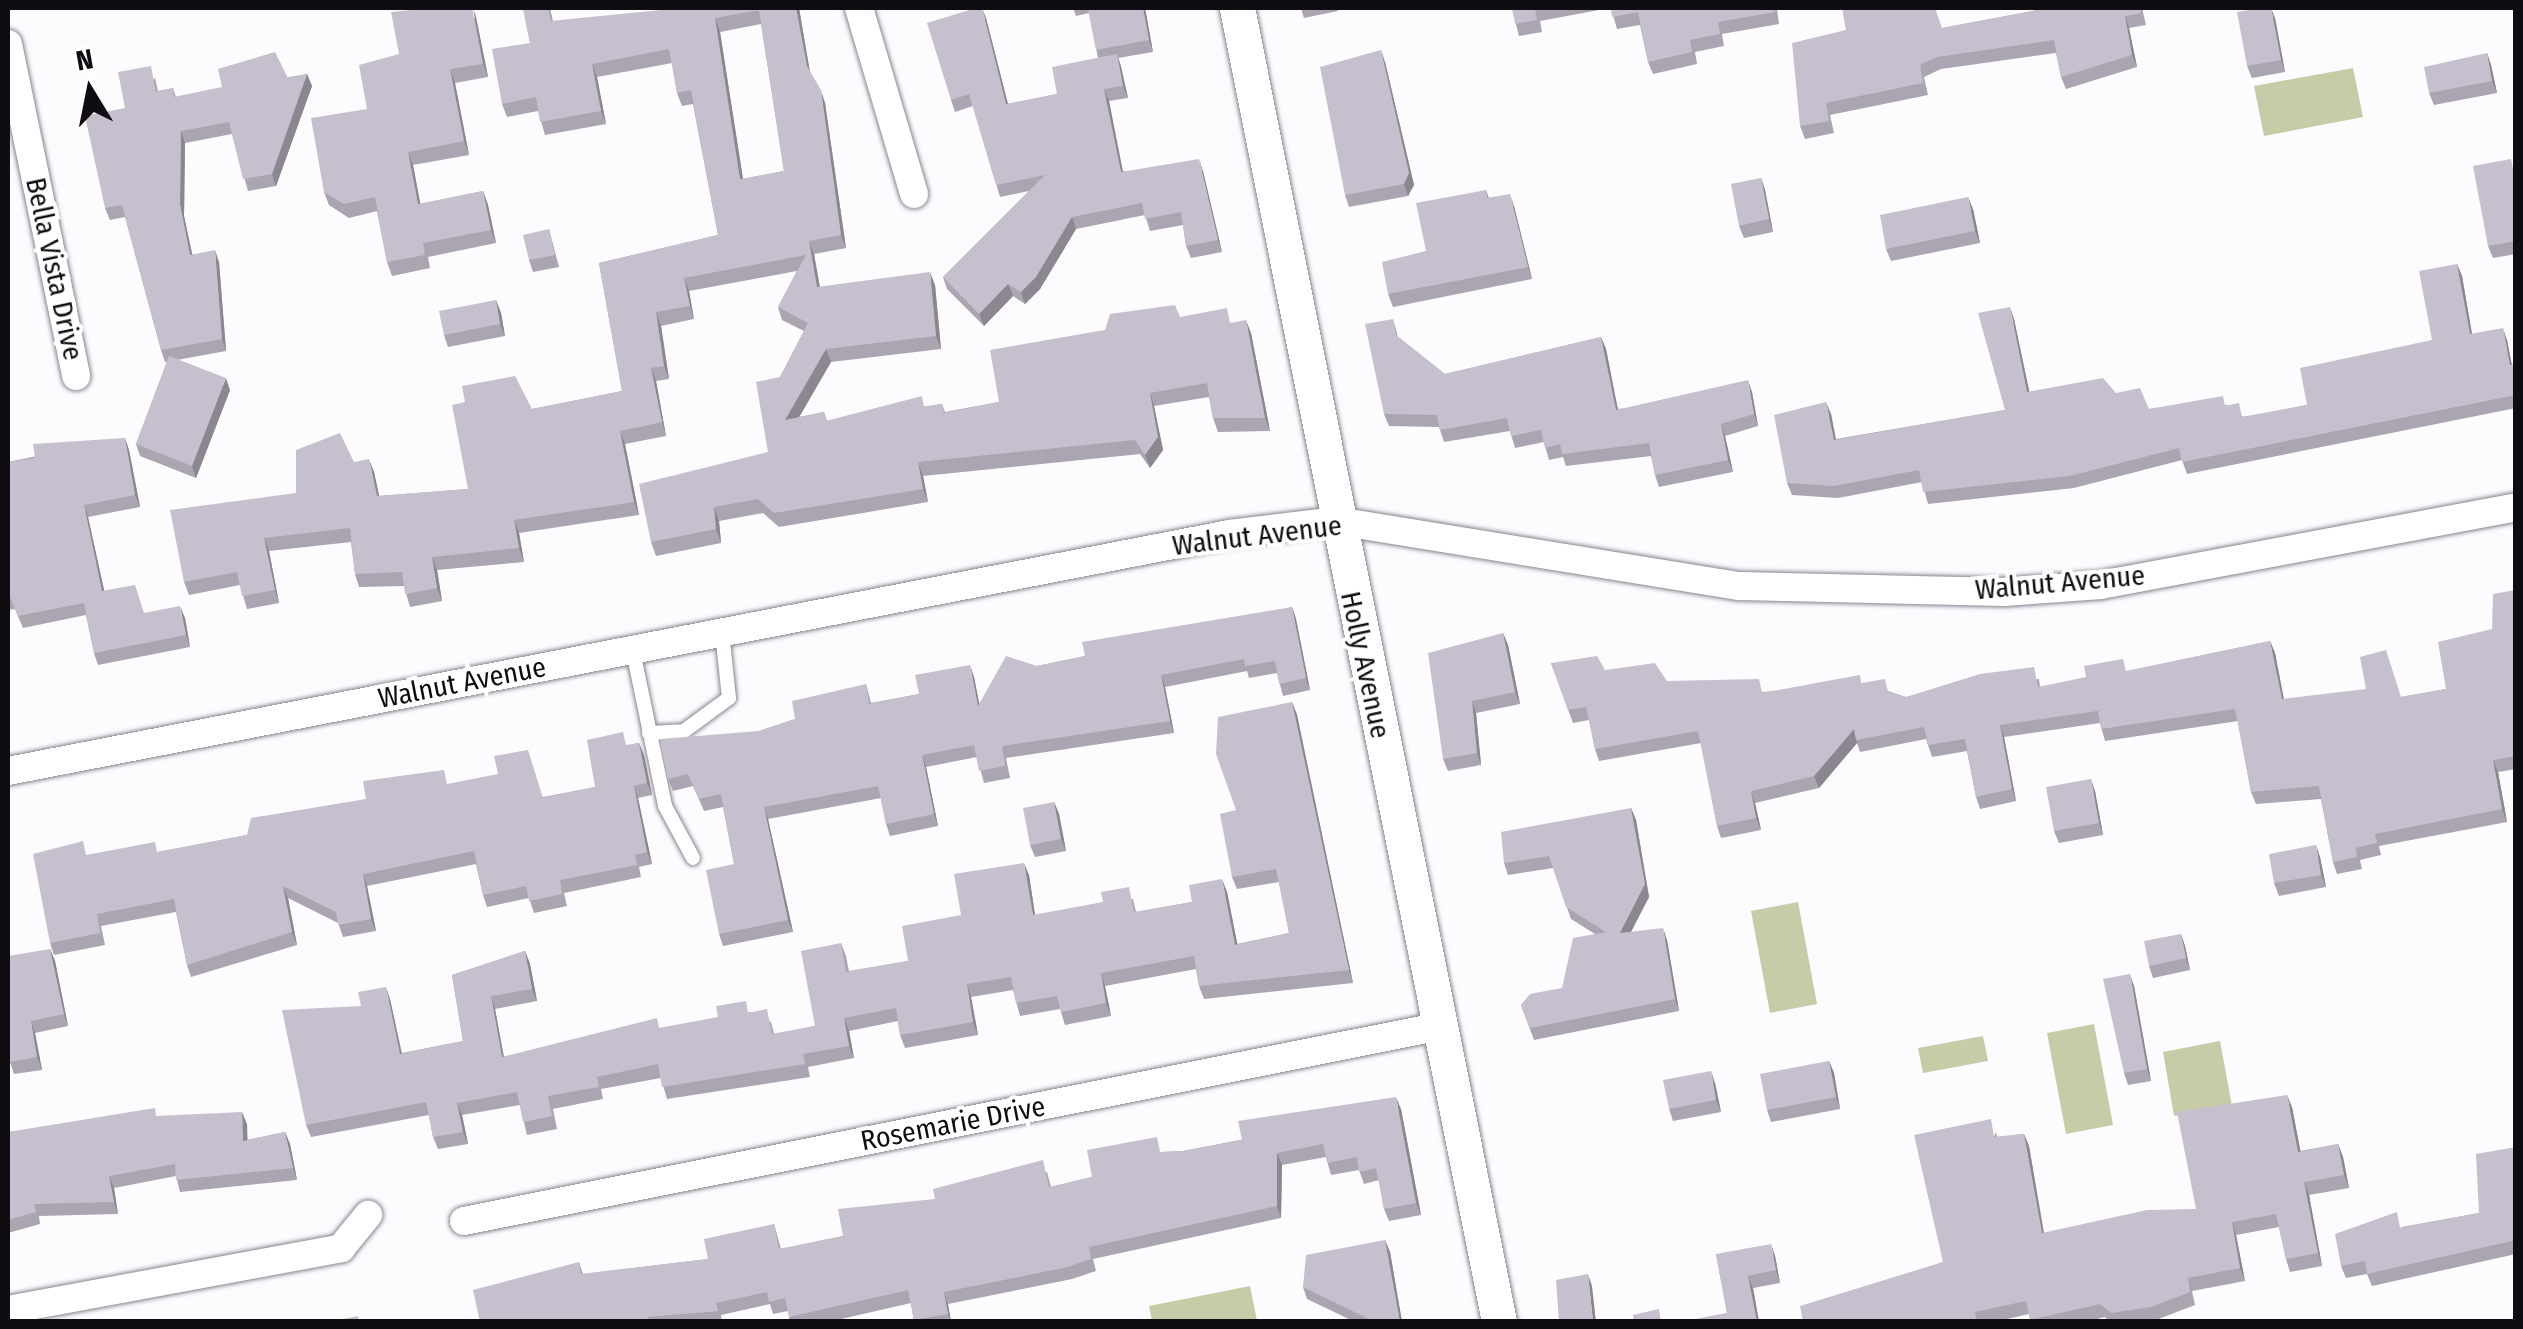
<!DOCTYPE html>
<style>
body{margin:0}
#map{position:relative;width:2523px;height:1329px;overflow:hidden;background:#fcfbfe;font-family:"Fira Sans Condensed",sans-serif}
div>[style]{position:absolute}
.green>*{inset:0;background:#c7cba8}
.roads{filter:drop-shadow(0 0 2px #8a8491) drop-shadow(0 0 2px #8a8491)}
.service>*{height:14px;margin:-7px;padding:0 7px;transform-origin:7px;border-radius:7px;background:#fff}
.minor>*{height:28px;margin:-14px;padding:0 14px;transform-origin:14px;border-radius:14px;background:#fff}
.tertiary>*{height:35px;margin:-17.5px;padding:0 17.5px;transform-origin:17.5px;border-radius:17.5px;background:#fff}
.wall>*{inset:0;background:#aaa5b1}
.shaded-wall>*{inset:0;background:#8b8690}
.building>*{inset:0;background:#c6c0ce}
span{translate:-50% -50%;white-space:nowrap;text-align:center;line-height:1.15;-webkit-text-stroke:8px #fff;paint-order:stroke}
.street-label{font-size:28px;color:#0f0d12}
.frame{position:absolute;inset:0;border:10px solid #0f0d12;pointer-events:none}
.north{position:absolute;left:40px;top:40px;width:100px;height:100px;-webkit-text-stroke:8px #fff;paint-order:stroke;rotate:350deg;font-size:28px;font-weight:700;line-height:40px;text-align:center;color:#0f0d12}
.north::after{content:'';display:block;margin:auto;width:35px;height:45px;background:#0f0d12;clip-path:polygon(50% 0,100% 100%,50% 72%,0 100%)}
</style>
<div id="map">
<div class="green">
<i style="clip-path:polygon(2353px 68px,2363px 117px,2264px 136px,2254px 86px)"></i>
<i style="clip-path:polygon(1798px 902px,1817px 1004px,1770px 1013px,1751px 911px)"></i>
<i style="clip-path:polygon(2094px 1024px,2113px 1125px,2066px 1134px,2047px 1033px)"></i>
<i style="clip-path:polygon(1983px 1036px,1988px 1061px,1923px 1073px,1918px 1048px)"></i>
<i style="clip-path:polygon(2220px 1041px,2232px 1106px,2174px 1116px,2163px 1052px)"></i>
<i style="clip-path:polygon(1250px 1286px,1257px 1321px,1152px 1321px,1149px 1306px)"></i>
</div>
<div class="roads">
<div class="service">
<i style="left:633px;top:651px;width:158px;rotate:78.3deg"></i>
<i style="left:665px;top:806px;width:59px;rotate:61.7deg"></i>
<i style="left:649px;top:733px;width:35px;rotate:-3deg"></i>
<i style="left:684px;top:731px;width:56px;rotate:-36.3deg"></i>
<i style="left:729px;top:698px;width:65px;rotate:-96.1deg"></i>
</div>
<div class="minor">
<i style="left:859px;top:8px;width:194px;rotate:73.5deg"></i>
<i style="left:8px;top:44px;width:339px;rotate:78.4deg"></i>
<i style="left:8px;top:771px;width:1244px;rotate:-10.98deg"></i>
<i style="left:1229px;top:534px;width:109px;rotate:-6.9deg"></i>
<i style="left:1337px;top:521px;width:408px;rotate:9.2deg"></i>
<i style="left:1740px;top:586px;width:264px;rotate:1.3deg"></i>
<i style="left:2004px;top:592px;width:97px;rotate:-4.1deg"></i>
<i style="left:2101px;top:585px;width:422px;rotate:-10.6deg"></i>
<i style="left:464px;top:1221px;width:997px;rotate:-11.28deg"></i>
<i style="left:8px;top:1310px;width:339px;rotate:-10.5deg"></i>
<i style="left:341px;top:1248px;width:43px;rotate:-50.7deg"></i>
</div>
<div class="tertiary">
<i style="left:1237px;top:8px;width:1340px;rotate:78.72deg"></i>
</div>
</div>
<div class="wall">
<i style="clip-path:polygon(evenodd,523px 8px,550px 8px,553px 21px,799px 8px,810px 72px,825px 103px,846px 248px,814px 254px,820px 287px,935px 285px,941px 349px,831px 362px,799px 417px,824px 412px,827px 421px,942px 404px,945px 412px,999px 402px,1180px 317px,1232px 323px,1251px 333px,1270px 431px,1218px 432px,1213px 418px,1209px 397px,1154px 406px,1163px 450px,1150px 468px,1140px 454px,923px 476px,928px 502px,779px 527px,763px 513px,719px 521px,721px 543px,656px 556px,651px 542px,768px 452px,780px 377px,804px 331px,782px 320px,778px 307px,797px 271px,689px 291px,694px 319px,661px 326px,669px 379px,656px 381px,666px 436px,625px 444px,639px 515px,519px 533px,524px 562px,437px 570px,442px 601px,410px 607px,404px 586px,359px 587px,355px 574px,351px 542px,269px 551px,279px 603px,247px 609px,240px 585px,189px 595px,184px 582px,296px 493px,354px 462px,374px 472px,379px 496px,468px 489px,532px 409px,622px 391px,599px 263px,718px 235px,693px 104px,682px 106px,677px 93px,672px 63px,597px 77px,606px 124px,545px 135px,538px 111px,507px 117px,502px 104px,530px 43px,523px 8px,761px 24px,784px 171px,743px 179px,720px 32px,761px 24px)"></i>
<i style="clip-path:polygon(1073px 8px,1145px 8px,1153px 52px,1118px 58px,1128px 98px,1109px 101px,1123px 171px,1203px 171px,1222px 252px,1191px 258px,1186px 246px,1183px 225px,1150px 231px,1145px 215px,1076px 229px,1040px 289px,1025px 304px,1013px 296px,984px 326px,947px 289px,943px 277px,1029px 191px,1000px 197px,973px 106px,955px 112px,951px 100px,986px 18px,1008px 104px,1057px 94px,1098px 58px,1089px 13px,1076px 16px)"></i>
<i style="clip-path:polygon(1301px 8px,1337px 8px,1338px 11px,1304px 18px)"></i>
<i style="clip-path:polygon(1512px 8px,1610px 8px,1540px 21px,1542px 32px,1519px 36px)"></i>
<i style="clip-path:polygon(1611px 8px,1785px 8px,1777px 9px,1779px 24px,1722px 34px,1724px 46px,1695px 52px,1697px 64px,1653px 74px,1648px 62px,1640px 25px,1617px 29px)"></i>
<i style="clip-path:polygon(2048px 8px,2142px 8px,2146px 25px,2129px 28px,2137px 67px,2066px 89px,2061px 77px,2056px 53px,1941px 69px,1924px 77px,1928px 95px,1830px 115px,1834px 133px,1805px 139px,1800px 126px,1846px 30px,1942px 28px)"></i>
<i style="clip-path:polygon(476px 17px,488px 77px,455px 83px,469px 155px,413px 165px,420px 204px,483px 191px,488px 205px,496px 243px,428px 257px,430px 268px,392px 276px,387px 262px,377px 211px,349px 218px,329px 205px,324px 192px,367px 109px,399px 54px)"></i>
<i style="clip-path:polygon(2275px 18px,2285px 72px,2252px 78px,2247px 66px)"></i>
<i style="clip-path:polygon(2487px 53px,2491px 65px,2497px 93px,2434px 105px,2429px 93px)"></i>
<i style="clip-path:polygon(1385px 62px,1414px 185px,1408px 196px,1349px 207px,1345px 195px)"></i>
<i style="clip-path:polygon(307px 74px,312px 86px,276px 186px,248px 191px,232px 134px,185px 143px,184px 216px,192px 254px,219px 262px,226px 351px,177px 360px,230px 390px,196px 478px,140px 456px,136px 444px,167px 362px,165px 362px,161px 350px,125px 217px,110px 220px,105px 208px,125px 108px,155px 78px,158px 91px,173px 88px,176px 97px)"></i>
<i style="clip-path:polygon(2516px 174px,2516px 254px,2493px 258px,2488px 246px)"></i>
<i style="clip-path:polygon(1761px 178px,1765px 190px,1773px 232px,1744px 238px,1739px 226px)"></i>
<i style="clip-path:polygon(1486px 190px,1489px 198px,1514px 206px,1532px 279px,1393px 307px,1388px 294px,1426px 251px)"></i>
<i style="clip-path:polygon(1973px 209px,1980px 243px,1891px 261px,1886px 249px)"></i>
<i style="clip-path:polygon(549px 229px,559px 267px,533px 272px,529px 260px)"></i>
<i style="clip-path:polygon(2457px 264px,2462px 276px,2472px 334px,2507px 340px,2512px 365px,2516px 364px,2516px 408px,2187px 474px,2182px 460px,2074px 488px,1928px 504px,1922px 482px,1838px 498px,1792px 495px,1787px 483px,1831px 414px,1836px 439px,2005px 410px,2014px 319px,2029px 392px,2116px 393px,2149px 409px,2227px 405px,2244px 417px,2307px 405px,2432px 340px)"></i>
<i style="clip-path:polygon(496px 300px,501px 313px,505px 336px,448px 347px,444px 335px)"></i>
<i style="clip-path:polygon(1393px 319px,1398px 337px,1445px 374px,1601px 337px,1606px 349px,1618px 409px,1752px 392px,1758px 426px,1725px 436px,1733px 472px,1659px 487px,1655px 475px,1651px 456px,1566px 466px,1563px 457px,1549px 460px,1544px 442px,1515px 448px,1510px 431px,1444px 442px,1439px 427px,1389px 426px,1384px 414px)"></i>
<i style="clip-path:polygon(125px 438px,129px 450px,140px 507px,88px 517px,104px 591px,144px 613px,185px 618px,190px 647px,98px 665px,94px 653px,86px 615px,23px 628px,15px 609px,8px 610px,8px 462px)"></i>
<i style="clip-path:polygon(2516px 590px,2516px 769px,2498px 772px,2507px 822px,2379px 846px,2381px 855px,2360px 860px,2362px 869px,2337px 874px,2333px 862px,2321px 799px,2256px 804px,2251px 792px,2238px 721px,2105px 741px,2100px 723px,2004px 737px,2016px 801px,1980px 809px,1976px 797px,1967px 751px,1932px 757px,1926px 739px,1860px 752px,1857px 743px,1819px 788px,1755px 803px,1761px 830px,1721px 838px,1717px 826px,1701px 743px,1599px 761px,1595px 749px,1589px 720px,1573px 723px,1551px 663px,1605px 670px,1667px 681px,1764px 692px,1863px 683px,1906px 697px,2039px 679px,2040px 687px,2128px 671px,2270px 641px,2275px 653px,2284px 699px,2401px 697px,2446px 689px,2492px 629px)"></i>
<i style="clip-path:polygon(1292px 607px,1296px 619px,1310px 690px,1283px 696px,1277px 673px,1249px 678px,1247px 671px,1165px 687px,1174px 733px,1006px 758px,1010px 778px,984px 783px,977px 757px,926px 767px,938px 826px,890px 836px,886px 824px,881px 798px,768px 819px,793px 932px,723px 946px,719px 934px,734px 864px,723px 807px,704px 811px,693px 786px,673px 791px,668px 779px,759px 731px,795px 719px,866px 684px,871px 703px,919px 694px,974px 677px,979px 703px,1037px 666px,1085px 656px)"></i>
<i style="clip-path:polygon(1503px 633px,1508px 645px,1520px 704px,1476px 713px,1481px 765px,1448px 771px,1443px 759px)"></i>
<i style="clip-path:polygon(1292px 702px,1297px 715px,1353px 983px,1204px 999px,1199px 986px,1196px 969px,1105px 986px,1111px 1016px,1065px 1025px,1060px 1009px,1020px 1016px,1013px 990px,971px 997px,978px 1035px,905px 1048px,900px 1035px,898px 1021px,849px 1031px,854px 1058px,808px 1067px,810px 1077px,667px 1099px,661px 1078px,601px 1089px,603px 1099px,553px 1109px,557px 1129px,527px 1135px,520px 1105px,462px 1115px,468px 1144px,438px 1149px,433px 1137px,429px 1115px,311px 1137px,306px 1125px,361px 1006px,390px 999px,402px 1053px,463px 1041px,452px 975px,525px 951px,530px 964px,537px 1001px,495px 1009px,504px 1057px,750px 1012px,771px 1022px,774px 1034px,815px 1026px,841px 943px,846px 956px,849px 971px,908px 961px,961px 915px,1029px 875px,1035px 915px,1133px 899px,1136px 912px,1192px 902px,1227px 892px,1237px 944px,1289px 933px,1279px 882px,1237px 889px,1232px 877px,1236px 810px)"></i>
<i style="clip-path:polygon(639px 743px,644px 755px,652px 795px,638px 798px,652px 864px,639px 867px,641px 877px,564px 893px,567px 906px,534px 913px,529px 898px,487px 907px,483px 895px,476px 864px,367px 886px,376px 931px,343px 937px,338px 923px,288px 898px,297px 945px,191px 977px,187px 965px,176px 912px,101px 926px,105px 945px,54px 955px,50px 943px,158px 852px,247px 835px,449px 784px,544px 797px,595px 787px,628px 745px)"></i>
<i style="clip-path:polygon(2095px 791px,2103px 835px,2059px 843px,2054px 831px)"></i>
<i style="clip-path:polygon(1054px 802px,1059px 814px,1066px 851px,1035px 857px,1030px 845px)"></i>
<i style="clip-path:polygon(1631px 808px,1636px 820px,1649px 897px,1631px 932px,1667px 940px,1679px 1011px,1534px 1040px,1521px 1005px,1562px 988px,1595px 934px,1571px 919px,1553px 868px,1508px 875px,1504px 863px)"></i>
<i style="clip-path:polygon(2320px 857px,2326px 887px,2279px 896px,2274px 883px)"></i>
<i style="clip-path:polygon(2181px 934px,2185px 946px,2190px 970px,2153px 978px,2149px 966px)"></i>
<i style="clip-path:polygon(50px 949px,55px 961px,68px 1026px,35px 1033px,42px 1070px,14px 1074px,10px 1062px)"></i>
<i style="clip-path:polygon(2134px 986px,2151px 1081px,2128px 1085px,2124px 1073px)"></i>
<i style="clip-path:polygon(1829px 1061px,1834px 1073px,1840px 1109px,1771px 1122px,1767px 1110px)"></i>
<i style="clip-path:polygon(1715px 1083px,1721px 1112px,1673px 1121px,1669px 1109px)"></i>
<i style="clip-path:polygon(2292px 1107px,2300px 1151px,2338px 1144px,2343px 1157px,2349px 1188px,2309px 1195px,2322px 1266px,2290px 1272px,2286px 1259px,2279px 1227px,2236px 1235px,2245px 1281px,2192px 1291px,2195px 1305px,2156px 1320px,2110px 1322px,2105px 1317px,2085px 1322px,2031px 1322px,2029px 1314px,1994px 1322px,1803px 1322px,1943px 1262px,1996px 1132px,1997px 1137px,2024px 1134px,2029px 1146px,2044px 1233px,2196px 1209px)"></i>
<i style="clip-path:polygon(1401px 1109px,1421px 1215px,1389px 1221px,1384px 1209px,1379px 1180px,1364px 1184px,1359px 1170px,1331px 1175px,1326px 1157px,1282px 1165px,1281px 1218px,1093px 1259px,1096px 1271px,1072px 1279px,948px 1304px,951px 1322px,914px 1322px,911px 1303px,828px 1322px,790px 1322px,788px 1311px,773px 1314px,770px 1304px,721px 1315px,722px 1322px,480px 1322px,579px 1262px,583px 1274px,708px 1259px,774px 1224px,781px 1249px,843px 1236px,935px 1199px,1047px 1172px,1051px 1187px,1092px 1177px,1162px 1152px,1183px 1151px)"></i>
<i style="clip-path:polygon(158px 1116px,247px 1124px,247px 1140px,285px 1132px,290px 1144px,297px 1180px,180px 1192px,176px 1176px,114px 1188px,118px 1214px,39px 1216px,40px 1224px,8px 1233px,8px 1132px)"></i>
<i style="clip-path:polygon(2516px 1147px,2516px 1254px,2372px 1286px,2367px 1274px,2346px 1278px,2341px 1266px,2402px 1227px,2479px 1213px)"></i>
<i style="clip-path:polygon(1385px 1240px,1390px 1252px,1402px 1322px,1355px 1322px,1307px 1299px,1303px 1287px)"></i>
<i style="clip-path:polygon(1716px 1254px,1775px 1256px,1780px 1283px,1753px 1288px,1759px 1322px,1682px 1322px,1727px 1313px)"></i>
</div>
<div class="shaded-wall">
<i style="clip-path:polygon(473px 8px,476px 17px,488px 77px,483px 64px)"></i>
<i style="clip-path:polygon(796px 8px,799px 8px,811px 79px,807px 66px)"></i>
<i style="clip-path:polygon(982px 8px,986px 18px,1011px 116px,1006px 104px)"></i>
<i style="clip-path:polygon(1143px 8px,1145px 8px,1153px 52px,1149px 40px)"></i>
<i style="clip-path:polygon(2271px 8px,2275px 18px,2285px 72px,2281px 60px)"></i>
<i style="clip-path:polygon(2125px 16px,2129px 28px,2137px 67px,2132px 55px)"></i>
<i style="clip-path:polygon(715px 18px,720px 32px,745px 192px,740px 179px)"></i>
<i style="clip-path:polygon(1381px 50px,1385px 62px,1414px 185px,1408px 196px,1404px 184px)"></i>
<i style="clip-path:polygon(2487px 53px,2491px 65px,2497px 93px,2492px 81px)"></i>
<i style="clip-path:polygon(1117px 54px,1121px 66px,1128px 98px,1123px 86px)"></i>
<i style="clip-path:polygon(592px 64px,597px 77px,606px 124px,601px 111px)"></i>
<i style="clip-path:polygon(450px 69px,455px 83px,469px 155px,464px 141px)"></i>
<i style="clip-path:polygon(307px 74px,312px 86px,276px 186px,272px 174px)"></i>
<i style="clip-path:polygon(1104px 89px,1109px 101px,1125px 184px,1121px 172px)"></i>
<i style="clip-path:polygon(821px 90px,825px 103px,846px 248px,841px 235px)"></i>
<i style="clip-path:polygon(181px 131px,185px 143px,184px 216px,195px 267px,190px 255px,180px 204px)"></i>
<i style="clip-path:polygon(408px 152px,413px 165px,423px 218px,418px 204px)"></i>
<i style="clip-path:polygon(1199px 159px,1203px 171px,1222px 252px,1218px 240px)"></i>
<i style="clip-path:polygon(1761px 178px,1765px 190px,1773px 232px,1769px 219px)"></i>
<i style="clip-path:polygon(483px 191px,488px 205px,496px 243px,491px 230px)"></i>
<i style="clip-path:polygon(1510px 194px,1514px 206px,1532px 279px,1528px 267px)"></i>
<i style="clip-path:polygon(1968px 197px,1973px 209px,1980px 243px,1975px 231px)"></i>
<i style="clip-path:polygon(1072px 217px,1076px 229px,1040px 289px,1025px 304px,1021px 292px)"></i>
<i style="clip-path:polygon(809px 241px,814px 254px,822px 300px,817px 287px)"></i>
<i style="clip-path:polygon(215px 250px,219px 262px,226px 351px,222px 339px)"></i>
<i style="clip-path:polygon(2457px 264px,2462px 276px,2474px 346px,2470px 334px)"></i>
<i style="clip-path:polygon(930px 272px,935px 285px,941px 349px,936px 336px)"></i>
<i style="clip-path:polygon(684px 278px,689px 291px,694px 319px,690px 306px)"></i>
<i style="clip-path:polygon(1008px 284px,1013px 296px,984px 326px,979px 314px)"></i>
<i style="clip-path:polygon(496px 300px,501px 313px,505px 336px,500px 324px)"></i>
<i style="clip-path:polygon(2010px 307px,2014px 319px,2032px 404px,2027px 392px)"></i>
<i style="clip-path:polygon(656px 312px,661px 326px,669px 379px,664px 366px)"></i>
<i style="clip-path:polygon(1246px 320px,1251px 333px,1270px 431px,1265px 418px)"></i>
<i style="clip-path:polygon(2503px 328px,2507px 340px,2514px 377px,2510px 365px)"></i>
<i style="clip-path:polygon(1601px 337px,1606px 349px,1620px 422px,1616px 410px)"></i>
<i style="clip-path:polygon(826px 349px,831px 362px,790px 433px,785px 420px)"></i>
<i style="clip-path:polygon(651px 368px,656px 381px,666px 436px,662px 422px)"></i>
<i style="clip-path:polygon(226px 378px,230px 390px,196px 478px,192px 466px)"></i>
<i style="clip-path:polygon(1748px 380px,1752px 392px,1758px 426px,1754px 414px)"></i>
<i style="clip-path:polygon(1150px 393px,1154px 406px,1163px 450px,1150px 468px,1145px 455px)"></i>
<i style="clip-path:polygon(1826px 402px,1831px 414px,1838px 452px,1834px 440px)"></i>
<i style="clip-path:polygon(1721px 424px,1725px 436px,1733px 472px,1728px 460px)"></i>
<i style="clip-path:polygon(620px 431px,625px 444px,639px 515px,634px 502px)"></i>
<i style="clip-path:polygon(125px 438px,129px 450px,140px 507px,135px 495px)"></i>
<i style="clip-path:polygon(369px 459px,374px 472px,382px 509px,377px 496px)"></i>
<i style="clip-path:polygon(918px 462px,923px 476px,928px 502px,923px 489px)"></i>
<i style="clip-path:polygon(84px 505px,88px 517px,107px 603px,102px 591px)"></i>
<i style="clip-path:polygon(714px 507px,719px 521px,721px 543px,716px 529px)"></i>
<i style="clip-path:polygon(514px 520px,519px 533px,524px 562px,519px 548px)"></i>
<i style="clip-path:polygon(264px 538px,269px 551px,279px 603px,275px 590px)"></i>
<i style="clip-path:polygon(432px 557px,437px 570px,442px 601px,437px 588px)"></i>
<i style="clip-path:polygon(180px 606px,185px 618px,190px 647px,186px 635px)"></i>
<i style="clip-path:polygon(1292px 607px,1296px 619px,1310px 690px,1306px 678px)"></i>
<i style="clip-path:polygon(1503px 633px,1508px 645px,1520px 704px,1515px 692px)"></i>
<i style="clip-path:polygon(2270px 641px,2275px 653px,2286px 711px,2282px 699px)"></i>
<i style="clip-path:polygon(970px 665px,974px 677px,982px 718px,978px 706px)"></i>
<i style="clip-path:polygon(1161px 675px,1165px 687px,1174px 733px,1170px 721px)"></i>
<i style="clip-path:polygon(1472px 701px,1476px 713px,1481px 765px,1477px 753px)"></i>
<i style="clip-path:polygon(1292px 702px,1297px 715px,1353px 983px,1349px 970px)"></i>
<i style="clip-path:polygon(2000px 725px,2004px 737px,2016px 801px,2012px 789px)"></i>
<i style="clip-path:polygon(1854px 729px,1857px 743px,1819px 788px,1814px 776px)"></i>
<i style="clip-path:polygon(639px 743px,644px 755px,652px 795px,647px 783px)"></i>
<i style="clip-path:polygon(922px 755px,926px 767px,938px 826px,934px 814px)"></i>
<i style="clip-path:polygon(2493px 760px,2498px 772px,2507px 822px,2502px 809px)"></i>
<i style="clip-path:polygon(2091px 779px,2095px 791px,2103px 835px,2099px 823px)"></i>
<i style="clip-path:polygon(634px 786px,638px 798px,652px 864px,647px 852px)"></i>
<i style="clip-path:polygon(1751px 791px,1755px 803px,1761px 830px,1756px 818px)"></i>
<i style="clip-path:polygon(1054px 802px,1059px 814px,1066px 851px,1061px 839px)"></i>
<i style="clip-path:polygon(764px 807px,768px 819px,793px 932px,788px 920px)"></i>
<i style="clip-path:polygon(1631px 808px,1636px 820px,1649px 897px,1624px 945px,1620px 933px)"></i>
<i style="clip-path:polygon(2316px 845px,2320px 857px,2326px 887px,2321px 875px)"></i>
<i style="clip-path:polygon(1024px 863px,1029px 875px,1037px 928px,1033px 915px)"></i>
<i style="clip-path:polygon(363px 874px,367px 886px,376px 931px,371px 919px)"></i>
<i style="clip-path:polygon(1222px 879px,1227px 892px,1240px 957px,1235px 945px)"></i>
<i style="clip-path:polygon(283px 886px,288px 898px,297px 945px,292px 932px)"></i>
<i style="clip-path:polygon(1663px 928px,1667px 940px,1679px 1011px,1675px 999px)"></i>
<i style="clip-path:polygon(2181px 934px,2185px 946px,2190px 970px,2186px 958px)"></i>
<i style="clip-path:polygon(50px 949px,55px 961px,68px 1026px,64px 1014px)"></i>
<i style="clip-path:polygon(525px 951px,530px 964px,537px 1001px,532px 989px)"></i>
<i style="clip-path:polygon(1101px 973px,1105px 986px,1111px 1016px,1106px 1003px)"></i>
<i style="clip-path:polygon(2130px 974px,2134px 986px,2151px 1081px,2147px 1069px)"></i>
<i style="clip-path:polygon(967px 984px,971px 997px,978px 1035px,973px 1022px)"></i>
<i style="clip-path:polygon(386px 987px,390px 999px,404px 1066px,400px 1054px)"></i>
<i style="clip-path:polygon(491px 996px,495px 1009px,506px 1070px,502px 1057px)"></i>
<i style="clip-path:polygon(844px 1018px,849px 1031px,854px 1058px,849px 1046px)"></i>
<i style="clip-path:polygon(31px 1021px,35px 1033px,42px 1070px,37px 1057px)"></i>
<i style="clip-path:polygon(1829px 1061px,1834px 1073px,1840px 1109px,1836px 1097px)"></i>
<i style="clip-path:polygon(1711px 1071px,1715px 1083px,1721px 1112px,1716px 1100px)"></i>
<i style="clip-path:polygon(2287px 1095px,2292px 1107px,2303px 1164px,2298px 1152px)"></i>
<i style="clip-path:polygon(1396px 1097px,1401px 1109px,1421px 1215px,1416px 1203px)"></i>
<i style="clip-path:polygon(457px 1103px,462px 1115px,468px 1144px,463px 1132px)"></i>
<i style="clip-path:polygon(242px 1112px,247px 1124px,248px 1153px,243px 1141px)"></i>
<i style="clip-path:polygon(285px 1132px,290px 1144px,297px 1180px,293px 1168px)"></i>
<i style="clip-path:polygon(2024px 1134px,2029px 1146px,2046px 1246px,2042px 1233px)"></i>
<i style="clip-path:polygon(2338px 1144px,2343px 1157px,2349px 1188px,2344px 1175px)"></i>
<i style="clip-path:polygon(1277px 1153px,1282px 1165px,1281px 1218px,1277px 1206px)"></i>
<i style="clip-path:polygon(109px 1176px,114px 1188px,118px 1214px,114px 1202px)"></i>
<i style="clip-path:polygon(2304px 1182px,2309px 1195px,2322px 1266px,2318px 1253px)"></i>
<i style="clip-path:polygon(2232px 1222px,2236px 1235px,2245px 1281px,2240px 1268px)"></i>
<i style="clip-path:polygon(1385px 1240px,1390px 1252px,1402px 1322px,1400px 1322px)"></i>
<i style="clip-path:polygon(1771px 1244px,1775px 1256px,1780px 1283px,1776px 1270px)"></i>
<i style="clip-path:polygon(1588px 1274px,1592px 1286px,1596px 1322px,1593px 1322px)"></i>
<i style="clip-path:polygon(1748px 1276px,1753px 1288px,1759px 1322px,1757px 1322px)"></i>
<i style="clip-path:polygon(944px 1292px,948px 1304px,951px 1322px,948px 1314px)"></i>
</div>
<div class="building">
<i style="clip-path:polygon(431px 8px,472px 8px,483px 64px,450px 69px,464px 141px,408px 152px,418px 204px,483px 191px,491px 230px,423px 243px,425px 255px,387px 262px,375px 197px,344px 204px,324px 192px,311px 118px,367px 109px,359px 65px,399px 54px,391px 12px)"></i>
<i style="clip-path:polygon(evenodd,523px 8px,548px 8px,551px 21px,661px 10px,661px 8px,796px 8px,807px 66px,821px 90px,841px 235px,809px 241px,817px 287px,930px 272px,936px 336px,826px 349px,785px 420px,824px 412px,826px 421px,922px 396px,924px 407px,942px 404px,944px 413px,999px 402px,990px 350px,1105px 330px,1110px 314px,1175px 305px,1180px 317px,1227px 308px,1230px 323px,1246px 320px,1265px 418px,1213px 418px,1207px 383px,1150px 393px,1158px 437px,1145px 455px,1135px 440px,918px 462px,923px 489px,774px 513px,758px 499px,714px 507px,716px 529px,651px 542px,639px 484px,768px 452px,756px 382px,780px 377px,808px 323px,778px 307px,806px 255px,684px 278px,690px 306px,656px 312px,664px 366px,651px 368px,662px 422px,620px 431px,634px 502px,514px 520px,519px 548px,432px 557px,437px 588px,405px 594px,402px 572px,355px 574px,350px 528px,264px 538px,275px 590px,242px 596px,237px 572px,184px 582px,170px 510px,296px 493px,296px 450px,340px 433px,354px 462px,369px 459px,377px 496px,468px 489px,452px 405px,465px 402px,462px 386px,515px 376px,532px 409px,622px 391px,599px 263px,718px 235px,691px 90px,677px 93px,669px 49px,592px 64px,601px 111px,540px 122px,536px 97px,502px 104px,492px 49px,530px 43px,523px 8px,759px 10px,784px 171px,740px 179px,715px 18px,759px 10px)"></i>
<i style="clip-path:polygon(976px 8px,982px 8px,1006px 104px,1057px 94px,1052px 67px,1117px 54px,1123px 86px,1104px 89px,1121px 172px,1199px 159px,1218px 240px,1186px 246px,1181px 212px,1145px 219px,1142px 203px,1072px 217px,1036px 277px,1021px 292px,1008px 284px,979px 314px,943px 277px,1045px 175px,996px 185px,969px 94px,951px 100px,927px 23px)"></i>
<i style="clip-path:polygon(1088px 8px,1143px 8px,1149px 40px,1096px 50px)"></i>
<i style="clip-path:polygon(1512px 8px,1540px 8px,1535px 8px,1537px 20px,1515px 24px)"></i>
<i style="clip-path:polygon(1611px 8px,1774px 8px,1775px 12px,1718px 22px,1720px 34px,1690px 40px,1692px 52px,1648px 62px,1638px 12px,1612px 17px)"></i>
<i style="clip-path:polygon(1842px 8px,1935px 8px,1942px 28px,2048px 8px,2140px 8px,2141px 13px,2125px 16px,2132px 55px,2061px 77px,2054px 40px,1937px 57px,1920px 65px,1923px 83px,1826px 103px,1829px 121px,1800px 126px,1792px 43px,1846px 30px)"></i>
<i style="clip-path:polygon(2262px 8px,2271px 8px,2281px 60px,2247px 66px,2237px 12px)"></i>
<i style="clip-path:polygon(1381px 50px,1409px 173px,1404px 184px,1345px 195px,1320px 67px)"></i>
<i style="clip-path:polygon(275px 52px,288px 78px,307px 74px,272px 174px,243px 179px,229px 122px,181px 131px,180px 204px,190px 255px,215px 250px,222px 339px,161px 350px,122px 205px,105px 208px,85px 116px,125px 108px,118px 72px,151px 66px,156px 92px,173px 88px,174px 97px,222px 87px,218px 69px)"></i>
<i style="clip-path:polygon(2487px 53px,2492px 81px,2429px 93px,2424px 67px)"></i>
<i style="clip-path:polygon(2511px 159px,2516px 184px,2516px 241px,2488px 246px,2473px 166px)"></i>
<i style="clip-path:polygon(1761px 178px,1769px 219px,1739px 226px,1731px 184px)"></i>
<i style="clip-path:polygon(1486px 190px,1487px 198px,1510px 194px,1528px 267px,1388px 294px,1382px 262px,1426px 251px,1416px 203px)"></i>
<i style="clip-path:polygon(1968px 197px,1975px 231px,1886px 249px,1880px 215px)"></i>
<i style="clip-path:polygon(549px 229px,555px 255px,529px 260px,523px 235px)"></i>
<i style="clip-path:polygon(2457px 264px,2470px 334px,2503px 328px,2510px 365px,2516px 364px,2516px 395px,2182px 462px,2179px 448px,2070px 476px,1923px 492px,1919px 470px,1834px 486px,1787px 483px,1774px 415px,1826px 402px,1834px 440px,2005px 410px,1978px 313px,2010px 307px,2027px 392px,2103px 378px,2116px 393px,2140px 388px,2149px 409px,2223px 396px,2225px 406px,2239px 403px,2242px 417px,2307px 405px,2300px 368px,2432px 340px,2419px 271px)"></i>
<i style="clip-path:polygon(496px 300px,500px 324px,444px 335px,439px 311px)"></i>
<i style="clip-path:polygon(1393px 319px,1396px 335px,1445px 374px,1601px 337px,1616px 410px,1748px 380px,1754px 414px,1721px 424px,1728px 460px,1655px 475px,1649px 443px,1562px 454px,1560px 444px,1545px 448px,1541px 430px,1511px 436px,1507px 418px,1440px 430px,1437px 415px,1384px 414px,1365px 324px)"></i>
<i style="clip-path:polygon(169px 356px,226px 378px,192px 466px,136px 444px)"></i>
<i style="clip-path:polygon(125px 438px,135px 495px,84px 505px,102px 591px,135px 585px,144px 613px,180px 606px,186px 635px,94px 653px,84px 603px,18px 616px,10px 597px,8px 597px,8px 462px,35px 458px,33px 444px)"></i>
<i style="clip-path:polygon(2516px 590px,2516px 756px,2493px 760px,2502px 809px,2375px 834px,2377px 843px,2356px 848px,2357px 857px,2333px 862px,2319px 786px,2251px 792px,2235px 709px,2101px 729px,2098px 711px,2000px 725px,2012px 789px,1976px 797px,1965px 739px,1928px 745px,1924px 727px,1856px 740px,1854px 729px,1814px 776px,1751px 791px,1756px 818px,1717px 826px,1698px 731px,1595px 749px,1586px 707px,1568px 710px,1551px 663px,1597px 656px,1605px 670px,1655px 663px,1667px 681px,1759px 679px,1762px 693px,1860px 675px,1861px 683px,1885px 679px,1888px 692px,1906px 697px,1980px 674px,2034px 667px,2038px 687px,2086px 677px,2084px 666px,2123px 659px,2126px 671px,2270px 641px,2282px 699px,2366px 689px,2360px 657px,2386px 650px,2401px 697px,2446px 689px,2438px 642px,2492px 629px,2493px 594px)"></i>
<i style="clip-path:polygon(1292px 607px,1306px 678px,1279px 684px,1275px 661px,1245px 666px,1244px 659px,1161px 675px,1170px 721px,1002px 746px,1005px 766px,979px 771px,974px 745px,922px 755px,934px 814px,886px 824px,878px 786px,764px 807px,788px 920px,719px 934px,706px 870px,734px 864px,721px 794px,699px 799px,688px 774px,668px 779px,660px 739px,759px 731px,795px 719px,792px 701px,866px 684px,869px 704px,919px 694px,915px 675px,970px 665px,978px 706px,1006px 656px,1037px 666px,1085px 656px,1082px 642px)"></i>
<i style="clip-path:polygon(1503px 633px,1515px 692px,1472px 701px,1477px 753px,1443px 759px,1428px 653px)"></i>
<i style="clip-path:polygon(1292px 702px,1349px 970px,1199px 986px,1194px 956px,1101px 973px,1106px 1003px,1061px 1012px,1057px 996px,1016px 1003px,1011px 977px,967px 984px,973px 1022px,900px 1035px,896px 1008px,844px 1018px,849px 1046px,803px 1054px,805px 1064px,662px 1087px,658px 1064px,597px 1077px,599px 1087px,548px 1096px,552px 1116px,523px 1122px,517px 1092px,457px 1103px,463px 1132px,433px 1137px,426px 1102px,306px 1125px,282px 1010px,361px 1006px,358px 992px,386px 987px,400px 1054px,463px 1041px,452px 975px,525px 951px,532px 989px,491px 996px,502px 1057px,657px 1018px,659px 1028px,718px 1017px,716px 1006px,746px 1001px,748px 1013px,767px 1009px,772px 1034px,815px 1026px,801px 951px,841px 943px,846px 972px,908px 961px,902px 926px,961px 915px,954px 874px,1024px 863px,1033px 915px,1103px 902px,1101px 892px,1129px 887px,1134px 912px,1192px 902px,1189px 885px,1222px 879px,1235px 945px,1289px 933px,1276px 869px,1232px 877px,1220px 814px,1236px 810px,1216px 754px,1218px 717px)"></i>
<i style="clip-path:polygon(623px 732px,626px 745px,639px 743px,647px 783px,634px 786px,647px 852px,635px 855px,637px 865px,560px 880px,562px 894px,529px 901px,526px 886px,483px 895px,474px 851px,363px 874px,371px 919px,338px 925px,336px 912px,283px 886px,292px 932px,187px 965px,174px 899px,97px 914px,100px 933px,50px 943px,33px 854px,83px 841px,86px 855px,155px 842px,157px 852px,247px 835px,251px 818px,366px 799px,363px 781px,444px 770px,447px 784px,498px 774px,494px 756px,528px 750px,543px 798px,595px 787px,587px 740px)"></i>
<i style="clip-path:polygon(2091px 779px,2099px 823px,2054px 831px,2046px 787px)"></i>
<i style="clip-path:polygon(1054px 802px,1061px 839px,1030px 845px,1023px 808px)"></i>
<i style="clip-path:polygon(1631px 808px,1645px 884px,1620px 933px,1663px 928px,1675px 999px,1530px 1028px,1521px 1005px,1530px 994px,1562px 988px,1573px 938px,1606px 932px,1566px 907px,1549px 856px,1504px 863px,1501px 832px)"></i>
<i style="clip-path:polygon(2316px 845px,2321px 875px,2274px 883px,2269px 854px)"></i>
<i style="clip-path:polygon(2181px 934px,2186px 958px,2149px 966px,2144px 941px)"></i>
<i style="clip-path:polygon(50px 949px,64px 1014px,31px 1021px,37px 1057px,10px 1062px,8px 1052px,8px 956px)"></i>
<i style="clip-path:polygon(2130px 974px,2147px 1069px,2124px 1073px,2103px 979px)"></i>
<i style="clip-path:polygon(1829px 1061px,1836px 1097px,1767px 1110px,1760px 1074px)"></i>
<i style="clip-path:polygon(1711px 1071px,1716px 1100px,1669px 1109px,1663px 1080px)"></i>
<i style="clip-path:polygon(2287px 1095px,2298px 1152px,2338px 1144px,2344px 1175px,2304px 1182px,2318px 1253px,2286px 1259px,2276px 1214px,2232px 1222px,2240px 1268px,2188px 1278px,2190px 1292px,2151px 1307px,2111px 1313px,2100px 1304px,2030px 1320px,2026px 1301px,1975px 1312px,1977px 1322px,1803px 1322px,1800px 1306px,1943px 1262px,1914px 1135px,1991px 1119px,1994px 1137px,2024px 1134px,2042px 1233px,2147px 1210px,2196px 1209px,2177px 1112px)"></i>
<i style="clip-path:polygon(1396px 1097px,1416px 1203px,1384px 1209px,1376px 1168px,1359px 1172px,1357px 1157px,1327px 1163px,1323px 1144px,1277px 1153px,1277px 1206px,1089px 1247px,1091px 1259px,1068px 1267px,944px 1292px,948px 1314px,914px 1320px,908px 1290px,789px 1317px,785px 1298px,769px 1302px,767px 1292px,716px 1303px,718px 1311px,648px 1317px,649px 1322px,480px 1322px,473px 1290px,579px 1262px,581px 1274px,708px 1259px,704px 1239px,774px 1224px,779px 1249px,843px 1236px,838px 1209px,935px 1199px,933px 1189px,1043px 1160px,1049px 1187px,1092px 1177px,1087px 1150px,1157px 1137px,1160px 1152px,1183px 1151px,1242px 1140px,1238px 1121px)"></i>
<i style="clip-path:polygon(155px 1108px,156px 1116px,242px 1112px,243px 1141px,285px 1132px,293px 1168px,176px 1180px,175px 1164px,109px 1176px,114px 1202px,34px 1204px,36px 1212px,8px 1220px,8px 1132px)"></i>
<i style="clip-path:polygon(2516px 1147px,2516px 1240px,2367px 1274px,2365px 1261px,2341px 1266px,2335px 1234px,2397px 1212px,2400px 1228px,2479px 1213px,2476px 1154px)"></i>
<i style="clip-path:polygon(1385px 1240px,1400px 1322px,1375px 1322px,1303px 1287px,1306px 1255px)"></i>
<i style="clip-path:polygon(1771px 1244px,1776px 1270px,1748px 1276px,1757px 1322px,1682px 1322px,1727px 1313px,1716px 1254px)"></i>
<i style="clip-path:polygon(1588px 1274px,1593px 1322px,1559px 1322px,1556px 1280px)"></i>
<i style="clip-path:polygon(1659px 1309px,1661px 1322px,1634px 1322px,1633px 1315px)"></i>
<i style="clip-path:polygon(358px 1316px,359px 1322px,329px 1322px)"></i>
</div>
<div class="street-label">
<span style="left:54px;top:269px;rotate:78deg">Bella Vista Drive</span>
<span style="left:1257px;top:536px;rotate:-7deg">Walnut Avenue</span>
<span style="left:2060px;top:583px;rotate:-5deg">Walnut Avenue</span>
<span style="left:1365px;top:665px;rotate:78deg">Holly Avenue</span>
<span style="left:462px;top:683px;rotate:-11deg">Walnut Avenue</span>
<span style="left:953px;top:1124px;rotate:-11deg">Rosemarie Drive</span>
</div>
<div class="frame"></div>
<div class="north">N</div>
</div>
